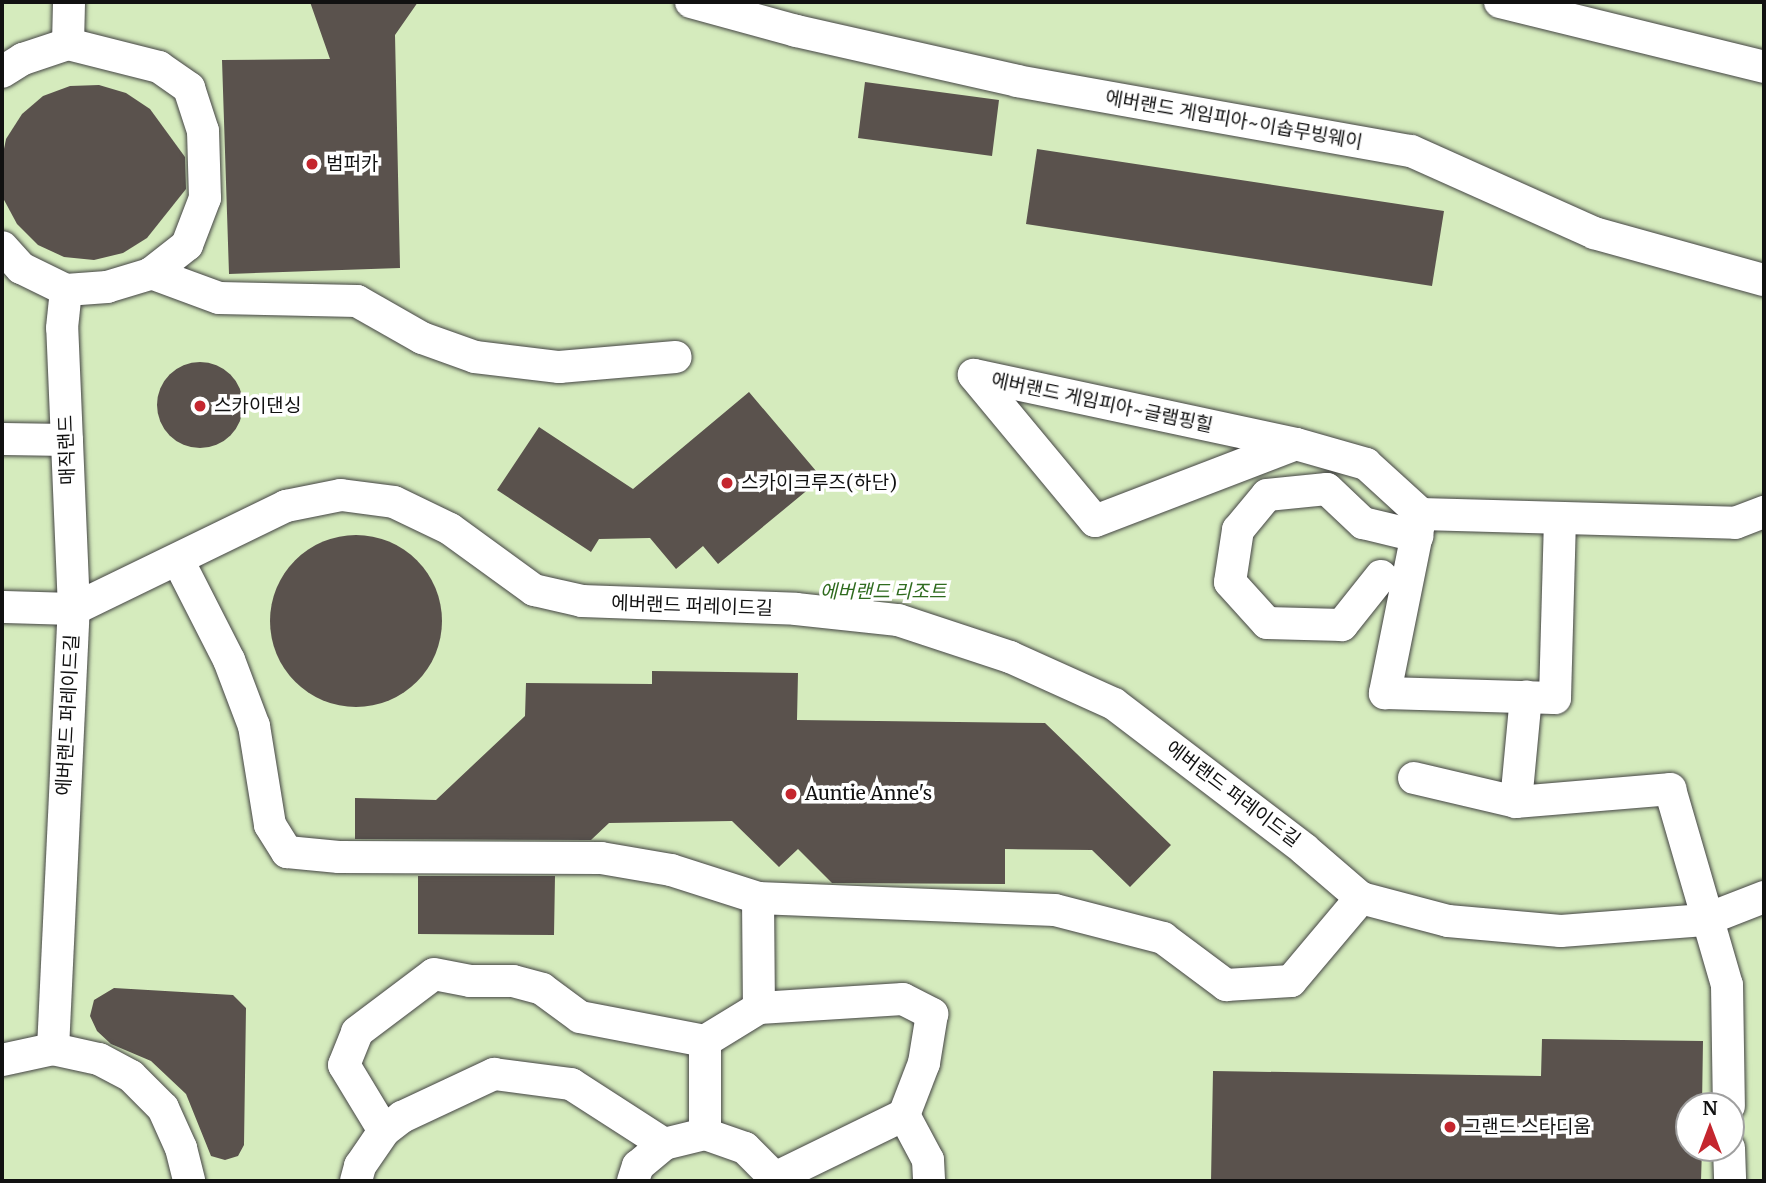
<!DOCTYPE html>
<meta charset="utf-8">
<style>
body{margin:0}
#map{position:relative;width:1766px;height:1183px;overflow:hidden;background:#fffdf5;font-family:Merriweather,"Noto Sans KR",serif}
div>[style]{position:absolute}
.green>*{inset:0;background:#d5ebbd}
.building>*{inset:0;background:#5a524d}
.round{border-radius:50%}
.roads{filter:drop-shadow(0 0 2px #444) drop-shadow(0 0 2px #444)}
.pedestrian>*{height:32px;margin:-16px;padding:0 16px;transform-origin:16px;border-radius:16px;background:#fff}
.dots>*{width:19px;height:19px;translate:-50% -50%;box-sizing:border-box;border:4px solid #fff;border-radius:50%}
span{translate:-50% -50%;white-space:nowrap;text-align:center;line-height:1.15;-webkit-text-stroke:7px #fff;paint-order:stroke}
.street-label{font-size:19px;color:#111}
.poi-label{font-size:19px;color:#111}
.left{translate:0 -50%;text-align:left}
.park-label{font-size:19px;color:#2f6b1f;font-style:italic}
.frame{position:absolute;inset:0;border:4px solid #111;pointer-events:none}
.north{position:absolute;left:1675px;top:1092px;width:70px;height:70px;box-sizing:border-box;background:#fff;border:2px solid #a0a0a0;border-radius:50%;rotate:0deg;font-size:19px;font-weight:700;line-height:28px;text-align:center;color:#111}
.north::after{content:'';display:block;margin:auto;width:24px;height:32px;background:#c4262e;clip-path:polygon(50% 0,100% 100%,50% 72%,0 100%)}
</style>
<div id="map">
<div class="green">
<i style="clip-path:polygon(evenodd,2px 2px,1764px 2px,1764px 1181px,2px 1181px,2px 2px,1689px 1106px,1731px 1106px,1731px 1148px,1689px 1148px,1689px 1106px)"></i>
</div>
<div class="building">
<i style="clip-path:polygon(310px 2px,418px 2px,395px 35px,400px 268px,229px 274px,222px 60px,330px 59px)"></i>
<i style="clip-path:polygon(865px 82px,999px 100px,992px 156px,858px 138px)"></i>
<i style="clip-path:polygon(99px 85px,126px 93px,150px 109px,185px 157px,186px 189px,147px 238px,123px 253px,94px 260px,64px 257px,38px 245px,17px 224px,3px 198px,2px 159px,6px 139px,22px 114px,43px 96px,70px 86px)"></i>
<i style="clip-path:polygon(1037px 149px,1444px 211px,1432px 286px,1026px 224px)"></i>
<i class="round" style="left:157px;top:362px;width:86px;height:86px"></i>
<i style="clip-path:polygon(749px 392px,822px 478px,718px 564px,703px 546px,676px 569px,650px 538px,599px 539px,591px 552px,497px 490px,539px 427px,633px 489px)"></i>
<i class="round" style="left:270px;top:535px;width:172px;height:172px"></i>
<i style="clip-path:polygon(652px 671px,798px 673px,797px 720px,1045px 723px,1171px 845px,1130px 887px,1092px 850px,1005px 849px,1005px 884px,832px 883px,798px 849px,779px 867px,732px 821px,609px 823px,591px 840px,355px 839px,355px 798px,436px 800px,525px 716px,526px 683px,652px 684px)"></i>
<i style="clip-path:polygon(403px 876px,555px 876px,554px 935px,418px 934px,418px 876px)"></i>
<i style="clip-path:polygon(114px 988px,233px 995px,246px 1008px,244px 1145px,238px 1156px,225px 1160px,211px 1156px,186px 1094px,151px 1061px,111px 1044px,97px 1031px,90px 1016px,94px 1000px)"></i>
<i style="clip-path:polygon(1542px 1039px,1703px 1041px,1702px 1106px,1689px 1106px,1689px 1148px,1702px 1148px,1701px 1181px,1211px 1181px,1213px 1071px,1541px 1076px)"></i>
</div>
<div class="roads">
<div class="pedestrian">
<i style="left:691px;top:2px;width:109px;rotate:15.4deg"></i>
<i style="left:796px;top:31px;width:227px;rotate:12.7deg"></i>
<i style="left:1017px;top:81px;width:400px;rotate:10.1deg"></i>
<i style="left:1411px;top:151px;width:201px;rotate:24.1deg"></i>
<i style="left:1594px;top:233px;width:176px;rotate:15.5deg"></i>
<i style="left:1500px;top:2px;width:272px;rotate:13.8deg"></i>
<i style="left:68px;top:44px;width:42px;rotate:-88.6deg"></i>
<i style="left:2px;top:72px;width:25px;rotate:-32deg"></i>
<i style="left:23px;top:59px;width:47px;rotate:-18.4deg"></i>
<i style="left:68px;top:44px;width:94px;rotate:14.2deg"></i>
<i style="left:159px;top:67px;width:37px;rotate:35deg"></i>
<i style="left:189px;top:88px;width:45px;rotate:72deg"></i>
<i style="left:203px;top:131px;width:67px;rotate:88.3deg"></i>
<i style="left:205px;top:198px;width:50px;rotate:111deg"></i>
<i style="left:187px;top:245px;width:47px;rotate:141.9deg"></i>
<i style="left:150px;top:274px;width:45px;rotate:163.2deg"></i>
<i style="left:107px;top:287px;width:41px;rotate:175.8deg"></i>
<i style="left:66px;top:290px;width:50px;rotate:-153.9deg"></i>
<i style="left:21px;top:268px;width:28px;rotate:-132deg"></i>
<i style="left:151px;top:273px;width:72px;rotate:20.2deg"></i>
<i style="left:219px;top:298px;width:138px;rotate:1.2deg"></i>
<i style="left:357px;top:301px;width:75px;rotate:29.6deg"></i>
<i style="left:422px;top:338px;width:56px;rotate:19.7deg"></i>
<i style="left:475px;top:357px;width:85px;rotate:6.8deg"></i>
<i style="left:559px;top:367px;width:117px;rotate:-4.9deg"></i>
<i style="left:2px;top:439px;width:65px;rotate:0.9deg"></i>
<i style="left:1296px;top:444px;width:215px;rotate:159deg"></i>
<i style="left:1095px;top:521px;width:190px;rotate:-129.7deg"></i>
<i style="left:974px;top:375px;width:329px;rotate:12.1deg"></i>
<i style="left:1296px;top:444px;width:73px;rotate:15.9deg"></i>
<i style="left:1366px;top:464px;width:74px;rotate:42.3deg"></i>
<i style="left:1421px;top:514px;width:314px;rotate:1.6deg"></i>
<i style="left:1735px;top:523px;width:31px;rotate:-21deg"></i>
<i style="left:1421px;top:514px;width:183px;rotate:101.4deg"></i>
<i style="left:1385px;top:693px;width:170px;rotate:1.7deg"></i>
<i style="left:1555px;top:698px;width:180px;rotate:-88.4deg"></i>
<i style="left:179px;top:562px;width:110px;rotate:63deg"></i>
<i style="left:229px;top:660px;width:71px;rotate:69.3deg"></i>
<i style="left:254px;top:726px;width:100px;rotate:80.8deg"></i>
<i style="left:270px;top:825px;width:32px;rotate:58deg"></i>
<i style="left:287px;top:852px;width:52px;rotate:5.5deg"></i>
<i style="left:339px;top:857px;width:262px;rotate:0.2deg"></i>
<i style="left:601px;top:858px;width:71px;rotate:9.7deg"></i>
<i style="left:671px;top:870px;width:91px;rotate:17.8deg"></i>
<i style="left:758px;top:898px;width:297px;rotate:2.3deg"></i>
<i style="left:1055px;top:910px;width:112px;rotate:14.5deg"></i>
<i style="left:1163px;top:938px;width:79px;rotate:36.7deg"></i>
<i style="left:1226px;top:985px;width:65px;rotate:-3.5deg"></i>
<i style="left:1291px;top:981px;width:109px;rotate:-49.9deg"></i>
<i style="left:1381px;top:576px;width:63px;rotate:128.5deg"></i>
<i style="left:1342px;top:625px;width:75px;rotate:-178.5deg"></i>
<i style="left:1267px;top:623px;width:55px;rotate:-132.1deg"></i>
<i style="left:1230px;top:582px;width:53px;rotate:-81.3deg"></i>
<i style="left:1238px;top:530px;width:45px;rotate:-50.4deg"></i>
<i style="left:1267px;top:495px;width:60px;rotate:-5.7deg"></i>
<i style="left:1327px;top:489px;width:50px;rotate:43.4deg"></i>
<i style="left:1363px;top:523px;width:56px;rotate:13.5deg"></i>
<i style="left:2px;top:607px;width:72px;rotate:1.6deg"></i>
<i style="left:74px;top:609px;width:281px;rotate:-92.4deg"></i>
<i style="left:62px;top:328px;width:38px;rotate:-84deg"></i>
<i style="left:1414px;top:778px;width:105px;rotate:13.2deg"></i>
<i style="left:1516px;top:802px;width:106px;rotate:-84.6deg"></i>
<i style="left:1516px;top:802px;width:155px;rotate:-4.8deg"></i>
<i style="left:1670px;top:789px;width:204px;rotate:73.8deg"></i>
<i style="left:1727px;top:985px;width:121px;rotate:89.1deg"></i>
<i style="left:758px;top:898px;width:110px;rotate:89.5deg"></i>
<i style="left:705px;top:1041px;width:63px;rotate:-31.4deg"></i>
<i style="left:759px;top:1008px;width:144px;rotate:-3.6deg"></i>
<i style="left:903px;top:999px;width:33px;rotate:27deg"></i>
<i style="left:932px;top:1014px;width:50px;rotate:99.3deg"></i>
<i style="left:924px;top:1063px;width:56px;rotate:111deg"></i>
<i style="left:904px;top:1115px;width:144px;rotate:154deg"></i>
<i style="left:53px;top:1049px;width:47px;rotate:12.3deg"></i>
<i style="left:99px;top:1059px;width:36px;rotate:28deg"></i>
<i style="left:131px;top:1076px;width:45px;rotate:45deg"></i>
<i style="left:163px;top:1108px;width:44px;rotate:65.8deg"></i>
<i style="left:181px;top:1148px;width:34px;rotate:76deg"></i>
<i style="left:2px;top:1060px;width:52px;rotate:-12.2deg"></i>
<i style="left:53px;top:1049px;width:441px;rotate:-87.3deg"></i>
<i style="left:74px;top:609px;width:236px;rotate:-25.9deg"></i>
<i style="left:286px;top:506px;width:56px;rotate:-11.3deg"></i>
<i style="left:341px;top:495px;width:53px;rotate:7.5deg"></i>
<i style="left:394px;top:502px;width:62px;rotate:25.7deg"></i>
<i style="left:450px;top:529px;width:104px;rotate:36deg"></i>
<i style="left:534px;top:590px;width:49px;rotate:12.9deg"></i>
<i style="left:582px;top:601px;width:214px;rotate:2.1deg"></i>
<i style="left:796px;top:609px;width:103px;rotate:6.2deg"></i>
<i style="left:898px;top:620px;width:118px;rotate:18.3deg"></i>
<i style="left:1010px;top:657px;width:114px;rotate:24.3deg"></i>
<i style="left:1114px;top:704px;width:239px;rotate:37.3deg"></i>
<i style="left:1304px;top:849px;width:75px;rotate:40.7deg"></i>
<i style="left:1361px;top:898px;width:90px;rotate:14.8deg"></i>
<i style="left:1448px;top:921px;width:113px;rotate:5.1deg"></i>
<i style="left:1561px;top:931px;width:144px;rotate:-4.4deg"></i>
<i style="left:1705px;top:920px;width:63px;rotate:-21.3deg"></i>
<i style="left:904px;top:1115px;width:51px;rotate:61.9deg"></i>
<i style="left:928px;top:1160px;width:21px;rotate:87deg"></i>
<i style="left:384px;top:1131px;width:77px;rotate:-121.2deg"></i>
<i style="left:344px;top:1065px;width:35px;rotate:-68deg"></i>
<i style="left:357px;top:1032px;width:96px;rotate:-37deg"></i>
<i style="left:434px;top:974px;width:37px;rotate:11deg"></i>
<i style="left:470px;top:981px;width:43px"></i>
<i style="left:513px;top:981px;width:30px;rotate:15deg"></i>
<i style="left:542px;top:989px;width:47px;rotate:36.4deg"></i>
<i style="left:580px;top:1017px;width:127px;rotate:10.9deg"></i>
<i style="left:705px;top:1041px;width:93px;rotate:90deg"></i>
<i style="left:1729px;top:1148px;width:33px;rotate:88deg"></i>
<i style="left:356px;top:1181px;width:16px;rotate:-75deg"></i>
<i style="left:360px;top:1166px;width:42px;rotate:-55.6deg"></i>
<i style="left:384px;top:1131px;width:23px;rotate:-38deg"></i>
<i style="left:402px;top:1117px;width:102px;rotate:-25.1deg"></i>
<i style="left:494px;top:1074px;width:78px;rotate:7.4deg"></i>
<i style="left:571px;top:1084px;width:111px;rotate:32.8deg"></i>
<i style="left:633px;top:1181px;width:16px;rotate:-72deg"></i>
<i style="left:638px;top:1166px;width:34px;rotate:-40deg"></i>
<i style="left:664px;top:1144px;width:42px;rotate:-13.7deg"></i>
<i style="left:705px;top:1134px;width:42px;rotate:19.3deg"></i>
<i style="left:745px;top:1148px;width:42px;rotate:45deg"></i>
</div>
</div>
<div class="dots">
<i style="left:312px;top:164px;background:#c4262e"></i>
<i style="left:200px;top:406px;background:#c4262e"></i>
<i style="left:727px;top:483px;background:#c4262e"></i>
<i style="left:791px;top:794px;background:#c4262e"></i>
<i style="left:1450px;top:1127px;background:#c4262e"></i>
</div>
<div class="street-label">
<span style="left:1234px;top:120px;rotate:10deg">에버랜드 게임피아~이솝무빙웨이</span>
<span style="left:1102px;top:403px;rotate:12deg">에버랜드 게임피아~글램핑힐</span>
<span style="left:67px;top:450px;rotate:-92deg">매직랜드</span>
<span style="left:692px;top:606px;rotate:2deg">에버랜드 퍼레이드길</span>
<span style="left:68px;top:715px;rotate:-87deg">에버랜드 퍼레이드길</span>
<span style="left:1233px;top:794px;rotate:37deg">에버랜드 퍼레이드길</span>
</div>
<div class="poi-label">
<span class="left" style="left:326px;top:164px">범퍼카</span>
<span class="left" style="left:214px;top:406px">스카이댄싱</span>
<span class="left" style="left:741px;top:483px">스카이크루즈(하단)</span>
<span class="left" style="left:805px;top:794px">Auntie Anne's</span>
<span class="left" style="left:1464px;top:1127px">그랜드 스타디움</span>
</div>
<div class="park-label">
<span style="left:883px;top:592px">에버랜드 리조트</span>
</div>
<div class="frame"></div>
<div class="north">N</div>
</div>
